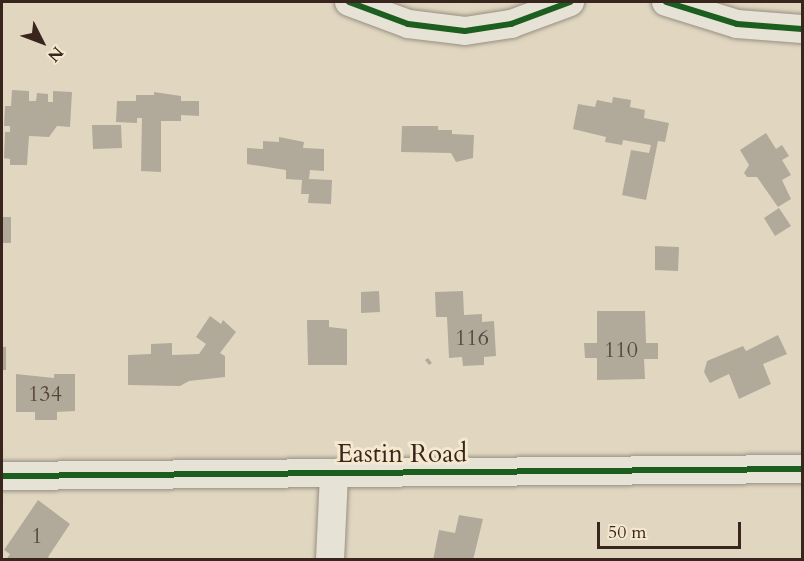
<!DOCTYPE html>
<style>
body{margin:0}
#map{position:relative;width:804px;height:561px;overflow:hidden;background:#e1d7c1;font-family:Cardo,serif}
div>[style]{position:absolute}
.building>*{inset:0;background:#b1a99a}
.roads{filter:drop-shadow(0 0 2px #978f82) drop-shadow(0 0 2px #978f82)}
.minor>*{height:28px;margin:-14px;padding:0 14px;transform-origin:14px;border-radius:14px;background:#e7e2d6}
.cycleway>*{height:6px;margin:-3px;padding:0 3px;transform-origin:3px;border-radius:3px;background:#1b5e20}
span{translate:-50% -50%;white-space:nowrap;text-align:center;line-height:1.15;-webkit-text-stroke:6px #f4e9ce;paint-order:stroke}
.number-label{font-size:22px;color:#56463c}
.number-label span{-webkit-text-stroke-width:0}
.street-label{font-size:26px;color:#38251d}
.frame{position:absolute;inset:0;border:3px solid #38251d;pointer-events:none}
.north{position:absolute;left:12px;top:12px;width:60px;height:60px;-webkit-text-stroke:4px #f4e9ce;paint-order:stroke;rotate:132deg;font-size:16px;font-weight:700;line-height:24px;text-align:center;color:#38251d}
.north::after{content:'';display:block;margin:auto;width:21px;height:27px;background:#38251d;clip-path:polygon(50% 0,100% 100%,50% 72%,0 100%)}
.scale{position:absolute;left:597px;top:522px;width:144px;height:27px;box-sizing:border-box;border:3px solid #38251d;border-top:0;padding-left:8px;font-size:18px;line-height:21px;white-space:nowrap;color:#38251d;-webkit-text-stroke:4px #f4e9ce;paint-order:stroke}
</style>
<div id="map">
<div class="building">
<i style="clip-path:polygon(12px 90px,29px 91px,29px 101px,36px 101px,37px 93px,48px 94px,48px 102px,53px 102px,53px 91px,72px 92px,70px 127px,57px 126px,49px 137px,29px 136px,27px 165px,10px 165px,10px 159px,4px 158px,5px 132px,10px 132px,10px 126px,4px 126px,5px 106px,11px 106px)"></i>
<i style="clip-path:polygon(154px 92px,181px 96px,181px 101px,199px 101px,199px 116px,181px 115px,181px 121px,161px 121px,161px 172px,141px 171px,142px 118px,137px 118px,137px 123px,116px 122px,117px 101px,136px 101px,136px 95px,154px 95px)"></i>
<i style="clip-path:polygon(613px 97px,631px 100px,630px 107px,645px 110px,644px 118px,669px 123px,665px 142px,658px 141px,646px 200px,622px 195px,631px 150px,649px 153px,651px 145px,623px 140px,622px 145px,605px 142px,606px 137px,573px 129px,578px 104px,595px 107px,597px 100px,612px 103px)"></i>
<i style="clip-path:polygon(92px 125px,121px 125px,122px 148px,93px 149px)"></i>
<i style="clip-path:polygon(402px 126px,438px 126px,438px 130px,452px 130px,452px 134px,474px 135px,473px 158px,456px 162px,451px 153px,401px 152px)"></i>
<i style="clip-path:polygon(766px 133px,776px 149px,782px 145px,789px 156px,782px 160px,791px 175px,782px 180px,791px 199px,778px 207px,757px 177px,747px 177px,744px 173px,749px 165px,740px 150px)"></i>
<i style="clip-path:polygon(279px 137px,304px 142px,303px 148px,324px 149px,324px 171px,310px 170px,309px 179px,332px 180px,331px 204px,308px 203px,309px 194px,301px 194px,302px 180px,286px 179px,286px 170px,247px 164px,247px 148px,263px 149px,263px 141px,279px 142px)"></i>
<i style="clip-path:polygon(779px 208px,791px 226px,775px 236px,764px 218px)"></i>
<i style="clip-path:polygon(2px 217px,11px 217px,11px 243px,2px 243px)"></i>
<i style="clip-path:polygon(655px 246px,679px 247px,678px 271px,655px 270px)"></i>
<i style="clip-path:polygon(379px 291px,380px 312px,361px 313px,361px 292px)"></i>
<i style="clip-path:polygon(463px 291px,464px 315px,482px 314px,482px 322px,494px 321px,496px 356px,484px 357px,484px 365px,463px 366px,462px 357px,449px 358px,447px 317px,436px 317px,435px 292px)"></i>
<i style="clip-path:polygon(597px 311px,645px 311px,646px 343px,658px 343px,658px 359px,644px 359px,645px 379px,597px 380px,597px 358px,585px 358px,584px 343px,597px 343px)"></i>
<i style="clip-path:polygon(210px 316px,221px 324px,223px 320px,236px 332px,220px 353px,225px 356px,225px 377px,189px 381px,180px 386px,128px 385px,128px 355px,151px 354px,151px 344px,172px 343px,172px 355px,199px 354px,206px 344px,196px 337px)"></i>
<i style="clip-path:polygon(307px 320px,329px 320px,329px 327px,347px 329px,347px 365px,308px 365px)"></i>
<i style="clip-path:polygon(778px 335px,787px 354px,763px 364px,771px 384px,739px 399px,729px 374px,710px 383px,704px 372px,707px 361px,743px 346px,746px 351px)"></i>
<i style="clip-path:polygon(2px 347px,6px 347px,6px 370px,2px 370px)"></i>
<i style="clip-path:polygon(428px 358px,432px 363px,429px 365px,425px 360px)"></i>
<i style="clip-path:polygon(16px 374px,54px 378px,54px 374px,75px 374px,75px 411px,57px 412px,57px 420px,35px 420px,35px 412px,16px 412px)"></i>
<i style="clip-path:polygon(38px 500px,70px 524px,48px 557px,52px 560px,6px 560px,10px 554px,4px 550px)"></i>
<i style="clip-path:polygon(459px 515px,483px 519px,473px 560px,433px 560px,439px 530px,455px 533px)"></i>
</div>
<div class="roads">
<div class="minor">
<i style="left:349px;top:2px;width:63px;rotate:20.4deg"></i>
<i style="left:408px;top:24px;width:57px;rotate:7deg"></i>
<i style="left:465px;top:31px;width:47px;rotate:-8.7deg"></i>
<i style="left:511px;top:24px;width:63px;rotate:-20.4deg"></i>
<i style="left:666px;top:2px;width:74px;rotate:17.2deg"></i>
<i style="left:737px;top:24px;width:65px;rotate:4.4deg"></i>
<i style="left:2px;top:476px;width:800px;rotate:-0.5deg"></i>
<i style="left:330px;top:560px;width:86px;rotate:-87.3deg"></i>
</div>
</div>
<div class="cycleway">
<i style="left:349px;top:2px;width:63px;rotate:20.4deg"></i>
<i style="left:408px;top:24px;width:57px;rotate:7deg"></i>
<i style="left:465px;top:31px;width:47px;rotate:-8.7deg"></i>
<i style="left:511px;top:24px;width:63px;rotate:-20.4deg"></i>
<i style="left:666px;top:2px;width:74px;rotate:17.2deg"></i>
<i style="left:737px;top:24px;width:65px;rotate:4.4deg"></i>
<i style="left:2px;top:476px;width:800px;rotate:-0.5deg"></i>
</div>
<div class="number-label">
<span style="left:472px;top:339px">116</span>
<span style="left:621px;top:351px">110</span>
<span style="left:45px;top:395px">134</span>
<span style="left:37px;top:537px">1</span>
</div>
<div class="street-label">
<span style="left:402px;top:454px">Eastin Road</span>
</div>
<div class="frame"></div>
<div class="north">N</div>
<div class="scale">50 m</div>
</div>
